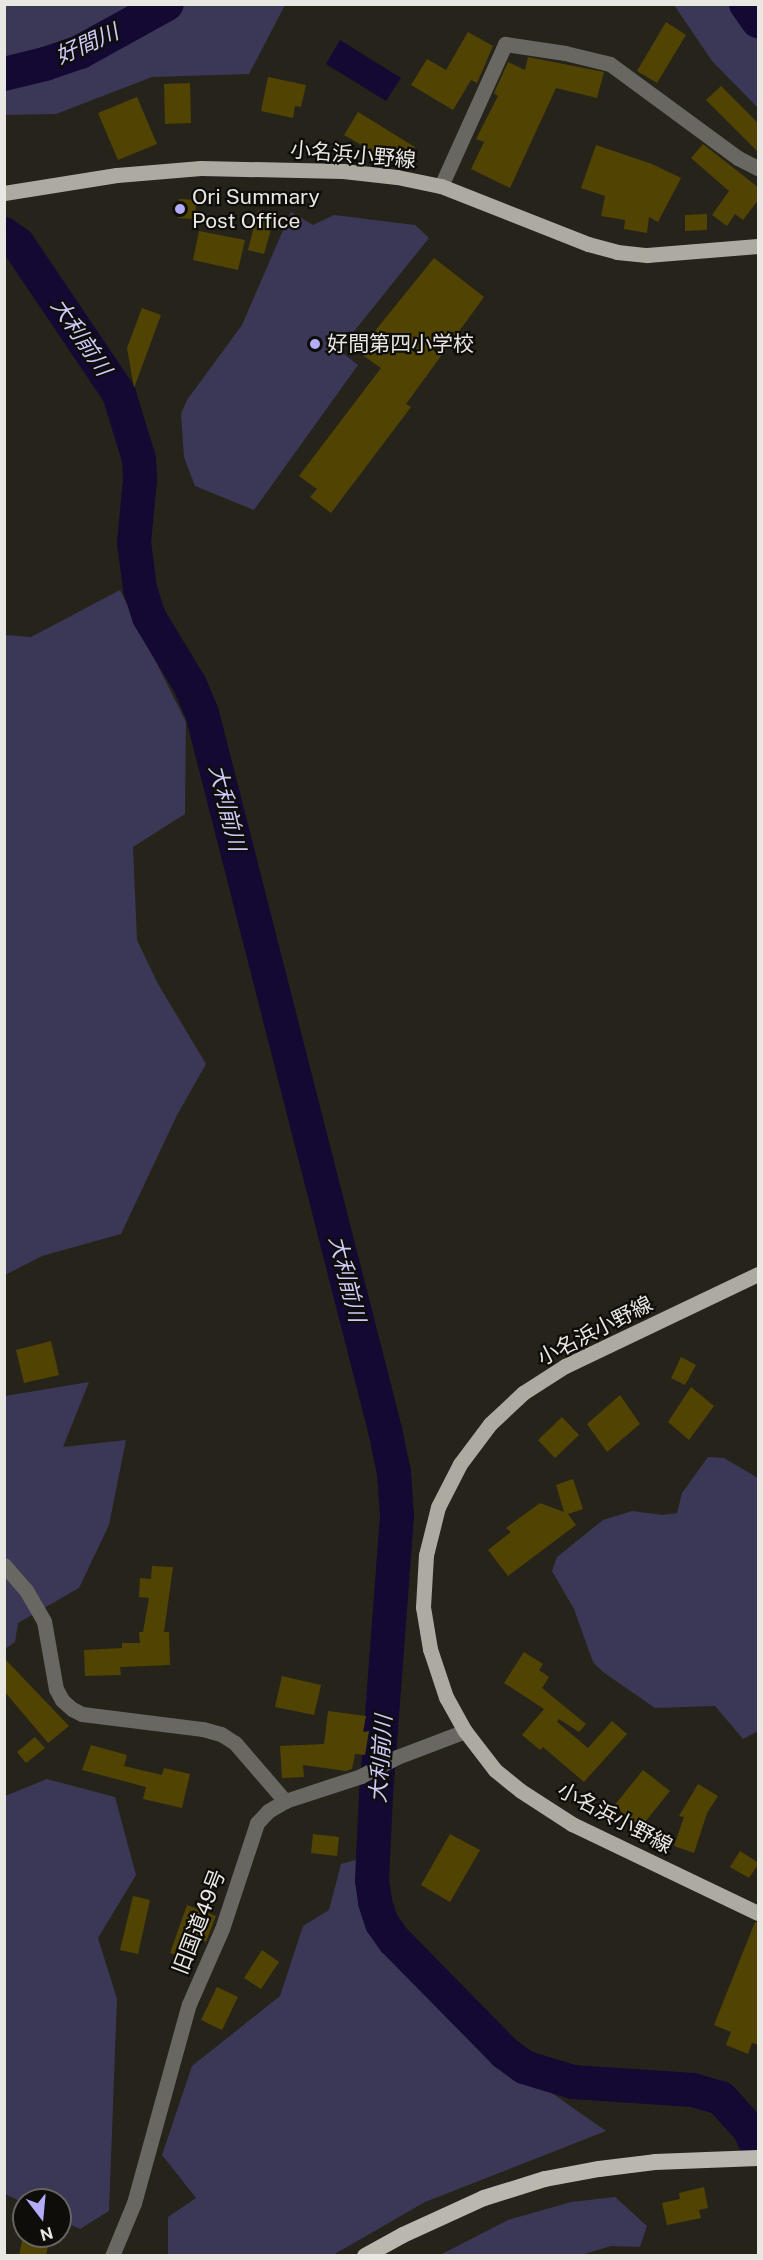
<!DOCTYPE html>
<meta charset="utf-8">
<style>
body{margin:0}
#map{position:relative;width:763px;height:2260px;overflow:hidden;background:#26231b;font-family:"Public Sans","Noto Sans JP",sans-serif}
div>[style]{position:absolute}
.green>*{inset:0;background:#3b3757}
.water>*{inset:0;background:#140933}
.river>*{height:34px;margin:-17px;padding:0 17px;transform-origin:17px;border-radius:17px;background:#140933}
.building>*{inset:0;background:#514403}
.minor>*{height:15px;margin:-7.5px;padding:0 7.5px;transform-origin:7.5px;border-radius:7.5px;background:#686762}
.primary>*{height:15px;margin:-7.5px;padding:0 7.5px;transform-origin:7.5px;border-radius:7.5px;background:#adaba1}
.trunk>*{height:16px;margin:-8px;padding:0 8px;transform-origin:8px;border-radius:8px;background:#bab8ae}
.dots>*{width:16px;height:16px;translate:-50% -50%;box-sizing:border-box;border:3px solid #0e0d09;border-radius:50%}
span{translate:-50% -50%;white-space:nowrap;text-align:center;line-height:1.15;-webkit-text-stroke:4.5px #0e0d09;paint-order:stroke}
.street-label{font-size:21px;color:#e9e7e2}
.poi-label{font-size:21px;color:#e9e7e2}
.left{translate:0 -50%;text-align:left}
.water-label{font-size:22px;color:#cecaf9;font-style:italic}
.frame{position:absolute;inset:0;border:6px solid #e9e7e2;pointer-events:none}
.north{position:absolute;left:12px;top:2188px;width:60px;height:60px;box-sizing:border-box;background:#0e0d09;border:2px solid #666460;border-radius:50%;rotate:164deg;font-size:16px;font-weight:700;line-height:24px;text-align:center;color:#e9e7e2}
.north::after{content:'';display:block;margin:auto;width:21px;height:27px;background:#b5acf8;clip-path:polygon(50% 0,100% 100%,50% 72%,0 100%)}
</style>
<div id="map">
<div class="green">
<i style="clip-path:polygon(4px 5px,5px 4px,285px 5px,249px 74px,152px 77px,56px 114px,5px 115px)"></i>
<i style="clip-path:polygon(674px 5px,758px 5px,758px 108px,712px 61px)"></i>
<i style="clip-path:polygon(291px 212px,313px 225px,334px 215px,415px 225px,429px 238px,339px 350px,358px 365px,254px 510px,195px 486px,184px 457px,181px 414px,187px 400px,242px 325px)"></i>
<i style="clip-path:polygon(120px 590px,186px 722px,185px 814px,133px 847px,137px 940px,158px 984px,206px 1064px,177px 1115px,121px 1234px,42px 1256px,5px 1275px,5px 635px,31px 637px)"></i>
<i style="clip-path:polygon(89px 1382px,63px 1447px,126px 1440px,109px 1525px,79px 1588px,18px 1623px,15px 1642px,5px 1649px,5px 1396px)"></i>
<i style="clip-path:polygon(708px 1457px,724px 1458px,758px 1478px,758px 1731px,743px 1739px,715px 1706px,655px 1708px,603px 1672px,593px 1662px,574px 1609px,552px 1571px,557px 1557px,603px 1520px,632px 1511px,662px 1515px,677px 1513px,682px 1493px)"></i>
<i style="clip-path:polygon(47px 1779px,115px 1797px,136px 1875px,98px 1938px,117px 1999px,109px 2211px,80px 2229px,60px 2220px,60px 2200px,24px 2200px,24px 2203px,5px 2194px,5px 1796px)"></i>
<i style="clip-path:polygon(356px 1860px,368px 1903px,407px 1969px,486px 2047px,606px 2131px,425px 2202px,333px 2255px,168px 2255px,168px 2217px,196px 2198px,162px 2155px,192px 2066px,280px 1996px,303px 1926px,329px 1910px,341px 1864px)"></i>
<i style="clip-path:polygon(615px 2197px,647px 2226px,640px 2247px,611px 2246px,578px 2256px,440px 2255px,508px 2220px,571px 2202px)"></i>
</div>
<div class="water">
<i style="clip-path:polygon(340px 40px,401px 78px,386px 101px,326px 64px)"></i>
</div>
<div class="river">
<i style="left:746px;top:4px;width:21px;rotate:55deg"></i>
<i style="left:4px;top:74px;width:42px;rotate:-13.7deg"></i>
<i style="left:45px;top:64px;width:37px;rotate:-19deg"></i>
<i style="left:80px;top:52px;width:99px;rotate:-28.9deg"></i>
<i style="left:4px;top:234px;width:17px;rotate:36deg"></i>
<i style="left:18px;top:244px;width:181px;rotate:56deg"></i>
<i style="left:119px;top:394px;width:68px;rotate:72.9deg"></i>
<i style="left:139px;top:459px;width:21px;rotate:87deg"></i>
<i style="left:140px;top:480px;width:62px;rotate:95.5deg"></i>
<i style="left:134px;top:542px;width:47px;rotate:82.7deg"></i>
<i style="left:140px;top:589px;width:29px;rotate:72deg"></i>
<i style="left:149px;top:617px;width:79px;rotate:58.9deg"></i>
<i style="left:190px;top:685px;width:30px;rotate:67deg"></i>
<i style="left:202px;top:713px;width:740px;rotate:75.68deg"></i>
<i style="left:385px;top:1430px;width:44px;rotate:78.2deg"></i>
<i style="left:394px;top:1473px;width:43px;rotate:86deg"></i>
<i style="left:397px;top:1516px;width:280px;rotate:94.3deg"></i>
<i style="left:376px;top:1795px;width:85px;rotate:92.7deg"></i>
<i style="left:372px;top:1880px;width:22px;rotate:82deg"></i>
<i style="left:375px;top:1902px;width:22px;rotate:72deg"></i>
<i style="left:382px;top:1923px;width:21px;rotate:55deg"></i>
<i style="left:394px;top:1940px;width:158px;rotate:45.5deg"></i>
<i style="left:505px;top:2053px;width:24px;rotate:36deg"></i>
<i style="left:524px;top:2067px;width:51px;rotate:17deg"></i>
<i style="left:573px;top:2082px;width:120px;rotate:3.8deg"></i>
<i style="left:693px;top:2090px;width:29px;rotate:16deg"></i>
<i style="left:721px;top:2098px;width:43px;rotate:47.8deg"></i>
<i style="left:750px;top:2130px;width:21px;rotate:67deg"></i>
</div>
<div class="building">
<i style="clip-path:polygon(666px 22px,686px 35px,657px 83px,637px 71px)"></i>
<i style="clip-path:polygon(468px 32px,493px 46px,477px 83px,471px 80px,453px 110px,411px 85px,427px 59px,446px 70px)"></i>
<i style="clip-path:polygon(528px 57px,604px 72px,597px 98px,556px 88px,510px 188px,471px 169px,484px 142px,476px 139px,498px 96px,494px 93px,508px 62px,525px 70px)"></i>
<i style="clip-path:polygon(268px 77px,306px 85px,301px 107px,295px 106px,293px 118px,261px 111px)"></i>
<i style="clip-path:polygon(190px 83px,191px 123px,165px 124px,164px 84px)"></i>
<i style="clip-path:polygon(721px 86px,759px 124px,759px 153px,706px 100px)"></i>
<i style="clip-path:polygon(137px 97px,157px 144px,118px 160px,98px 113px)"></i>
<i style="clip-path:polygon(358px 112px,415px 147px,405px 162px,386px 159px,344px 135px)"></i>
<i style="clip-path:polygon(703px 144px,759px 188px,759px 199px,743px 220px,735px 214px,727px 226px,712px 215px,729px 191px,691px 158px)"></i>
<i style="clip-path:polygon(596px 145px,652px 164px,681px 178px,658px 222px,649px 217px,647px 233px,624px 229px,625px 220px,601px 216px,605px 196px,581px 188px)"></i>
<i style="clip-path:polygon(179px 199px,196px 200px,195px 219px,178px 218px)"></i>
<i style="clip-path:polygon(258px 210px,275px 215px,264px 254px,248px 250px)"></i>
<i style="clip-path:polygon(707px 214px,707px 230px,685px 231px,685px 215px)"></i>
<i style="clip-path:polygon(199px 231px,245px 240px,238px 270px,193px 260px)"></i>
<i style="clip-path:polygon(434px 258px,484px 297px,406px 404px,411px 407px,331px 513px,310px 497px,317px 489px,299px 476px,381px 368px,358px 352px)"></i>
<i style="clip-path:polygon(142px 308px,161px 315px,134px 388px,127px 348px)"></i>
<i style="clip-path:polygon(51px 1341px,59px 1375px,24px 1383px,16px 1350px)"></i>
<i style="clip-path:polygon(681px 1357px,696px 1365px,685px 1385px,671px 1378px)"></i>
<i style="clip-path:polygon(691px 1387px,714px 1406px,689px 1440px,668px 1422px)"></i>
<i style="clip-path:polygon(620px 1395px,640px 1424px,607px 1452px,587px 1424px)"></i>
<i style="clip-path:polygon(562px 1417px,579px 1435px,555px 1458px,538px 1440px)"></i>
<i style="clip-path:polygon(573px 1479px,583px 1509px,568px 1514px,576px 1525px,508px 1576px,488px 1550px,511px 1532px,506px 1528px,540px 1503px,564px 1512px,556px 1485px)"></i>
<i style="clip-path:polygon(152px 1566px,173px 1567px,164px 1632px,169px 1632px,170px 1665px,120px 1667px,121px 1675px,85px 1676px,84px 1650px,122px 1648px,122px 1643px,140px 1643px,139px 1632px,143px 1632px,149px 1598px,139px 1597px,140px 1578px,151px 1579px)"></i>
<i style="clip-path:polygon(524px 1652px,543px 1664px,539px 1670px,549px 1677px,542px 1688px,586px 1724px,579px 1732px,559px 1719px,557px 1722px,588px 1748px,612px 1721px,627px 1734px,584px 1782px,543px 1747px,540px 1750px,522px 1735px,544px 1709px,504px 1683px)"></i>
<i style="clip-path:polygon(4px 1658px,69px 1726px,48px 1743px,4px 1691px)"></i>
<i style="clip-path:polygon(282px 1676px,321px 1685px,314px 1715px,275px 1707px)"></i>
<i style="clip-path:polygon(328px 1711px,366px 1716px,363px 1732px,369px 1731px,365px 1755px,355px 1754px,352px 1769px,346px 1771px,303px 1765px,304px 1777px,282px 1778px,280px 1746px,324px 1744px)"></i>
<i style="clip-path:polygon(35px 1737px,45px 1748px,26px 1763px,17px 1752px)"></i>
<i style="clip-path:polygon(91px 1745px,127px 1755px,124px 1766px,162px 1775px,164px 1768px,190px 1774px,182px 1808px,143px 1799px,146px 1787px,82px 1770px)"></i>
<i style="clip-path:polygon(643px 1770px,670px 1791px,641px 1827px,614px 1806px)"></i>
<i style="clip-path:polygon(698px 1784px,718px 1796px,707px 1813px,694px 1853px,674px 1846px,684px 1817px,679px 1816px)"></i>
<i style="clip-path:polygon(313px 1834px,339px 1837px,337px 1856px,311px 1853px)"></i>
<i style="clip-path:polygon(450px 1834px,480px 1850px,450px 1902px,421px 1885px)"></i>
<i style="clip-path:polygon(740px 1851px,759px 1863px,749px 1878px,730px 1867px)"></i>
<i style="clip-path:polygon(133px 1896px,150px 1900px,138px 1954px,120px 1950px)"></i>
<i style="clip-path:polygon(187px 1905px,216px 1916px,206px 1942px,202px 1940px,194px 1962px,170px 1953px)"></i>
<i style="clip-path:polygon(755px 1922px,759px 1923px,759px 2045px,752px 2043px,748px 2054px,726px 2045px,731px 2032px,714px 2025px)"></i>
<i style="clip-path:polygon(262px 1950px,279px 1962px,261px 1989px,244px 1978px)"></i>
<i style="clip-path:polygon(217px 1987px,238px 1997px,222px 2030px,201px 2020px)"></i>
<i style="clip-path:polygon(704px 2187px,708px 2208px,699px 2210px,701px 2218px,667px 2225px,662px 2203px,680px 2199px,679px 2193px)"></i>
<i style="clip-path:polygon(23px 2236px,50px 2236px,46px 2256px,19px 2256px)"></i>
</div>
<div class="minor">
<i style="left:441px;top:186px;width:156px;rotate:-65.7deg"></i>
<i style="left:505px;top:44px;width:61px;rotate:8.5deg"></i>
<i style="left:565px;top:53px;width:46px;rotate:13.7deg"></i>
<i style="left:610px;top:64px;width:159px;rotate:36.3deg"></i>
<i style="left:738px;top:158px;width:22px;rotate:27deg"></i>
<i style="left:4px;top:1565px;width:33px;rotate:49deg"></i>
<i style="left:26px;top:1590px;width:36px;rotate:60deg"></i>
<i style="left:44px;top:1621px;width:69px;rotate:80deg"></i>
<i style="left:56px;top:1689px;width:13px;rotate:61deg"></i>
<i style="left:62px;top:1700px;width:13px;rotate:42deg"></i>
<i style="left:72px;top:1709px;width:11px;rotate:27deg"></i>
<i style="left:82px;top:1714px;width:122px;rotate:7.1deg"></i>
<i style="left:203px;top:1729px;width:19px;rotate:16deg"></i>
<i style="left:221px;top:1734px;width:17px;rotate:33deg"></i>
<i style="left:235px;top:1743px;width:77px;rotate:49.2deg"></i>
<i style="left:112px;top:2256px;width:57px;rotate:-67.5deg"></i>
<i style="left:134px;top:2203px;width:206px;rotate:-74.6deg"></i>
<i style="left:189px;top:2004px;width:82px;rotate:-66.3deg"></i>
<i style="left:222px;top:1929px;width:112px;rotate:-71.7deg"></i>
<i style="left:257px;top:1823px;width:16px;rotate:-47deg"></i>
<i style="left:268px;top:1811px;width:20px;rotate:-30deg"></i>
<i style="left:285px;top:1801px;width:80px;rotate:-18.2deg"></i>
<i style="left:361px;top:1776px;width:41px;rotate:-27.8deg"></i>
<i style="left:397px;top:1757px;width:73px;rotate:-20.9deg"></i>
</div>
<div class="primary">
<i style="left:4px;top:193px;width:114px;rotate:-9.1deg"></i>
<i style="left:117px;top:175px;width:84px;rotate:-4.8deg"></i>
<i style="left:201px;top:168px;width:142px;rotate:1.2deg"></i>
<i style="left:343px;top:171px;width:54px;rotate:6.3deg"></i>
<i style="left:397px;top:177px;width:45px;rotate:11.6deg"></i>
<i style="left:441px;top:186px;width:158px;rotate:21.5deg"></i>
<i style="left:588px;top:244px;width:30px;rotate:15deg"></i>
<i style="left:617px;top:252px;width:30px;rotate:6deg"></i>
<i style="left:647px;top:255px;width:111px;rotate:-4.6deg"></i>
<i style="left:758px;top:1274px;width:214px;rotate:154.5deg"></i>
<i style="left:565px;top:1366px;width:50px;rotate:147.3deg"></i>
<i style="left:523px;top:1393px;width:45px;rotate:136.8deg"></i>
<i style="left:490px;top:1424px;width:50px;rotate:126.9deg"></i>
<i style="left:460px;top:1464px;width:48px;rotate:117.1deg"></i>
<i style="left:438px;top:1507px;width:49px;rotate:104deg"></i>
<i style="left:426px;top:1555px;width:52px;rotate:93.3deg"></i>
<i style="left:423px;top:1607px;width:43px;rotate:80.5deg"></i>
<i style="left:430px;top:1649px;width:51px;rotate:71.6deg"></i>
<i style="left:446px;top:1697px;width:39px;rotate:61deg"></i>
<i style="left:465px;top:1731px;width:49px;rotate:52.4deg"></i>
<i style="left:495px;top:1770px;width:33px;rotate:39deg"></i>
<i style="left:521px;top:1791px;width:61px;rotate:32.9deg"></i>
<i style="left:572px;top:1824px;width:206px;rotate:25.6deg"></i>
</div>
<div class="trunk">
<i style="left:365px;top:2256px;width:43px;rotate:-28.9deg"></i>
<i style="left:403px;top:2235px;width:89px;rotate:-24.6deg"></i>
<i style="left:484px;top:2198px;width:64px;rotate:-17.3deg"></i>
<i style="left:545px;top:2179px;width:55px;rotate:-10.5deg"></i>
<i style="left:599px;top:2169px;width:56px;rotate:-7.1deg"></i>
<i style="left:655px;top:2162px;width:103px;rotate:-2.2deg"></i>
</div>
<div class="dots">
<i style="left:180px;top:209px;background:#b5acf8"></i>
<i style="left:315px;top:344px;background:#b5acf8"></i>
</div>
<div class="street-label">
<span style="left:353px;top:155px;rotate:5deg">小名浜小野線</span>
<span style="left:595px;top:1331px;rotate:-27deg">小名浜小野線</span>
<span style="left:615px;top:1818px;rotate:28deg">小名浜小野線</span>
<span style="left:199px;top:1922px;rotate:-69deg">旧国道49号</span>
</div>
<div class="poi-label">
<span class="left" style="left:192px;top:209px">Ori Summary<br>Post Office</span>
<span class="left" style="left:327px;top:344px">好間第四小学校</span>
</div>
<div class="water-label">
<span style="left:87px;top:44px;rotate:-24deg">好間川</span>
<span style="left:81px;top:337px;rotate:56deg">大利前川</span>
<span style="left:227px;top:808px;rotate:76deg">大利前川</span>
<span style="left:347px;top:1279px;rotate:76deg">大利前川</span>
<span style="left:381px;top:1759px;rotate:-86deg">大利前川</span>
</div>
<div class="frame"></div>
<div class="north">N</div>
</div>
